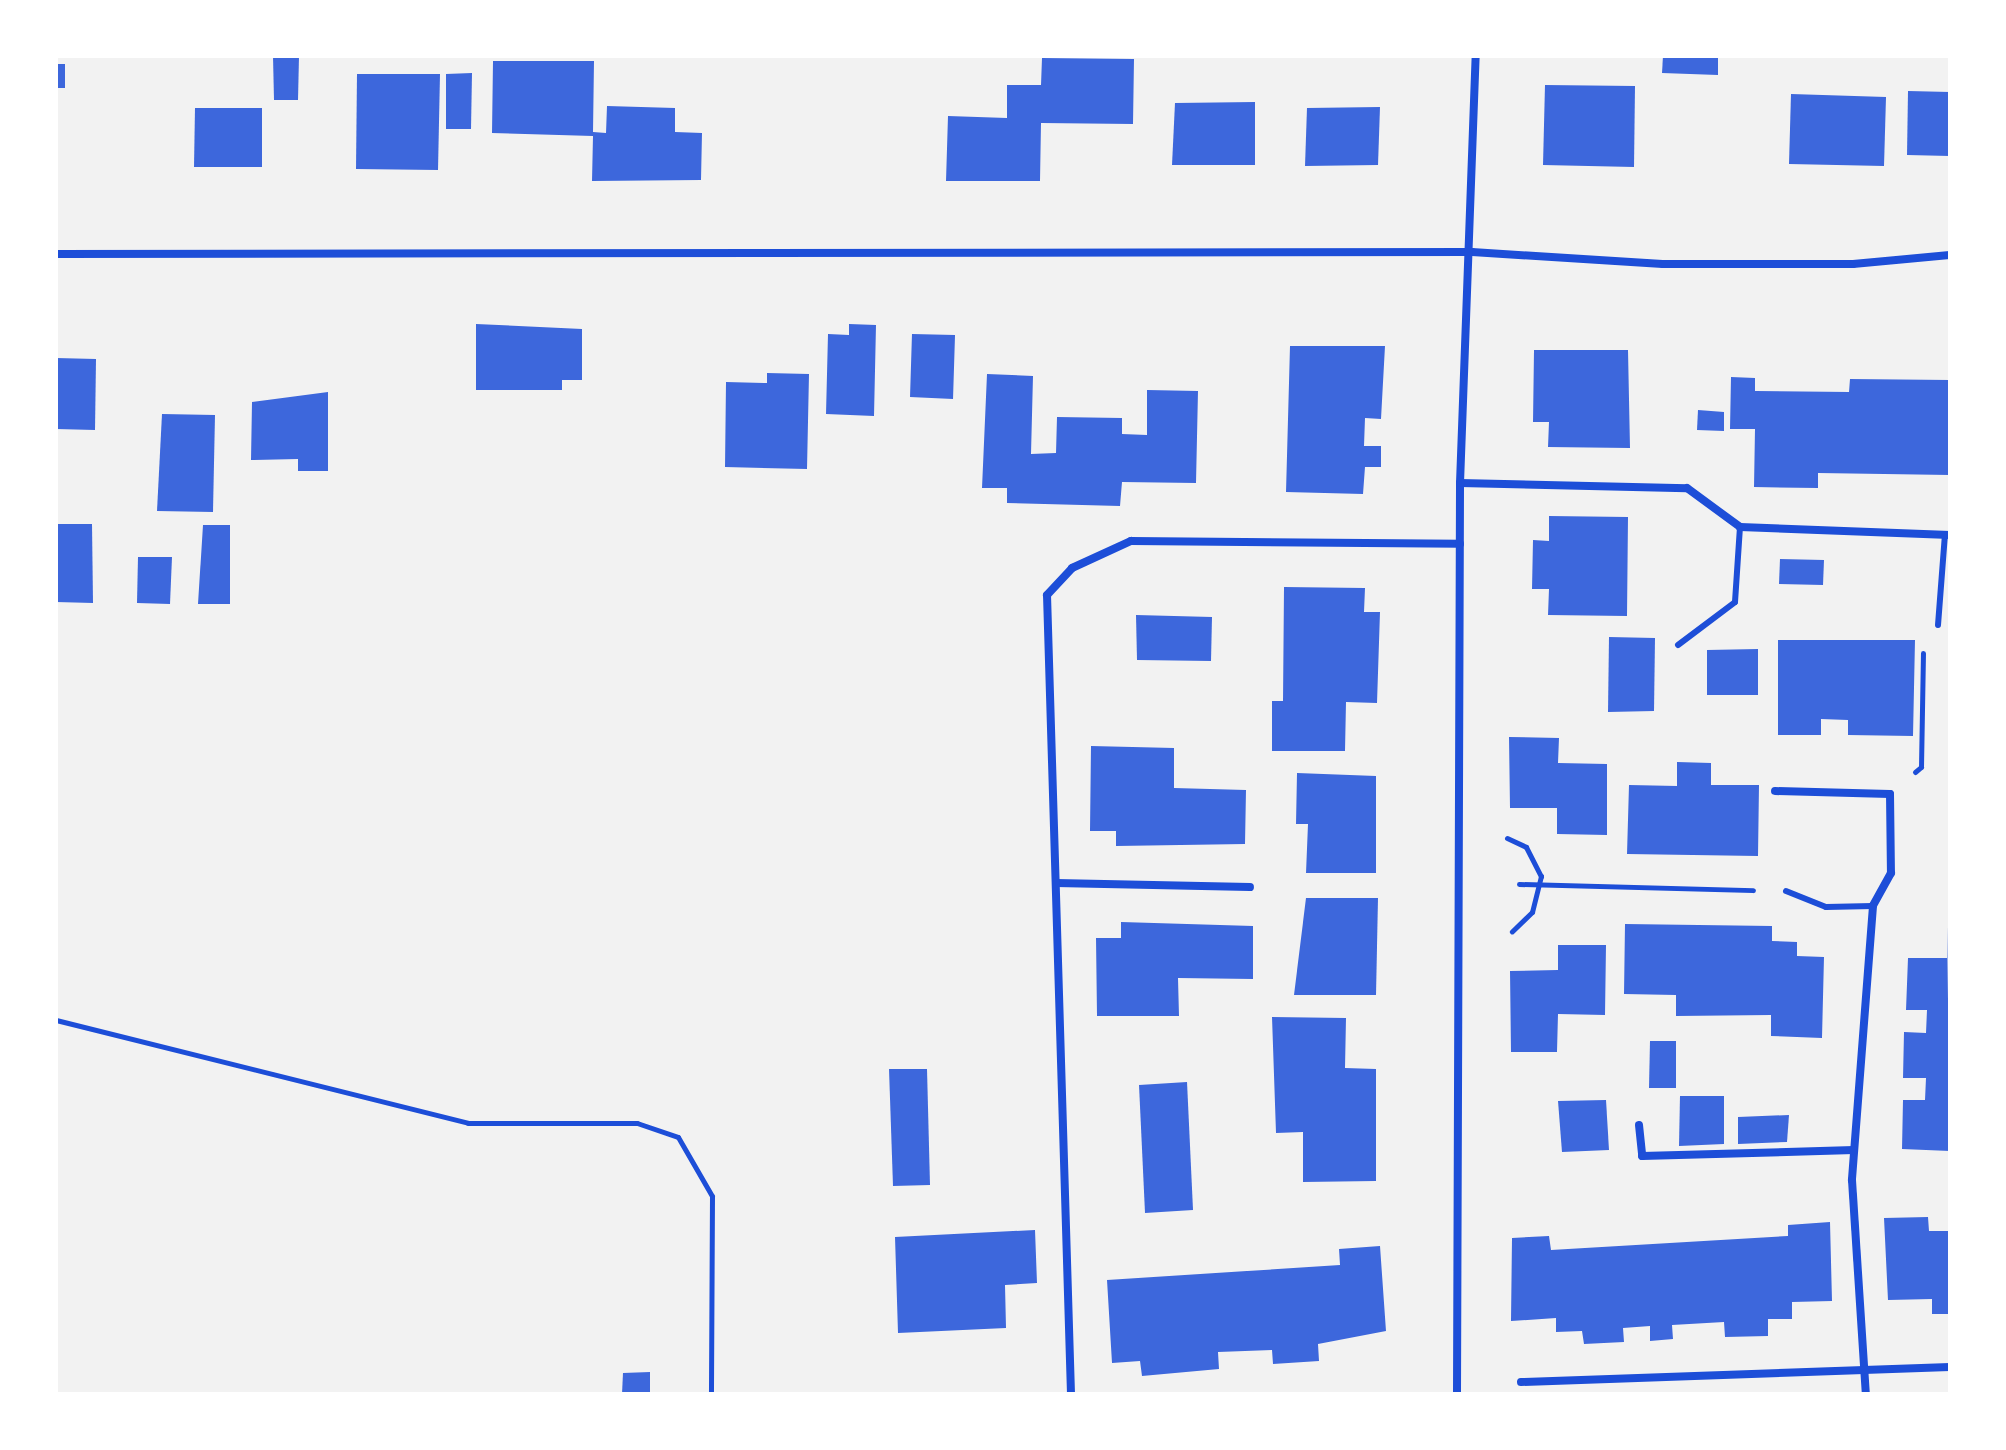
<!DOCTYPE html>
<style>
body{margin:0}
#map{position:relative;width:2006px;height:1450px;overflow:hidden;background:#f2f2f2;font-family:"Noto Sans",sans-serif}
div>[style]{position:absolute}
.building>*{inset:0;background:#3d67dc}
.path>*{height:5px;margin:-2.5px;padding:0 2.5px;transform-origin:2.5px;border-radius:2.5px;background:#1d4ed8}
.service>*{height:6px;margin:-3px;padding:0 3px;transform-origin:3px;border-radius:3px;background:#1d4ed8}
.minor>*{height:8px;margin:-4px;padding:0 4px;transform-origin:4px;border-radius:4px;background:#1d4ed8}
span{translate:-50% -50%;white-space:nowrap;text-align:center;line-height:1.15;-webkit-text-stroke:6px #fff;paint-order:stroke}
.frame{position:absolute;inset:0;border:58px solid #fff;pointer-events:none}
</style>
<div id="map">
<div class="building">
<i style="clip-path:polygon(273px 56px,299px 56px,298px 100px,274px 100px)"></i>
<i style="clip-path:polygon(1663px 56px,1718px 56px,1718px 75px,1662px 73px)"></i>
<i style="clip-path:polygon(1042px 58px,1134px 59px,1133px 124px,1041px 123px,1040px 181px,946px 181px,948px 116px,1007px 118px,1007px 85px,1041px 85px)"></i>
<i style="clip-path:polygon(493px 61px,594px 61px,593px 132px,606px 133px,607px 106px,675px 108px,675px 132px,702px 133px,701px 180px,592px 181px,593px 136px,492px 133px)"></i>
<i style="clip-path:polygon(56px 64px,65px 64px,65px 88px,56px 88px)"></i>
<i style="clip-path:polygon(472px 73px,471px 129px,446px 129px,446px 74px)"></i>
<i style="clip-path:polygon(357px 74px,440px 74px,438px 170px,356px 169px)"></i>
<i style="clip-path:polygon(1545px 85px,1635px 86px,1634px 167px,1543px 165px)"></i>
<i style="clip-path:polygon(1908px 91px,1950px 92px,1950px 156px,1907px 155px)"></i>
<i style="clip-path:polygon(1791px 94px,1886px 97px,1884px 166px,1789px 164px)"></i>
<i style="clip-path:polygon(1255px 102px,1255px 165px,1172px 165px,1175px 103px)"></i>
<i style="clip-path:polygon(1380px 107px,1378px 165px,1305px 166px,1307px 108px)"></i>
<i style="clip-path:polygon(195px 108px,262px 108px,262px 167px,194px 167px)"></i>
<i style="clip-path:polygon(476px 324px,582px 329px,582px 380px,562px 380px,562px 390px,476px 390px)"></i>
<i style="clip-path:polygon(849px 324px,876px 325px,874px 416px,826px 414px,828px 334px,849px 335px)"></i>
<i style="clip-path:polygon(912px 334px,955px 335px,953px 399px,910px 397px)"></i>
<i style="clip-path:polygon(1290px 346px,1385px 346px,1381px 419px,1365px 418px,1364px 446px,1381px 446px,1381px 467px,1365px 467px,1363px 494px,1286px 492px)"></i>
<i style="clip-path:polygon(1534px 350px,1628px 350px,1630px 448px,1548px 447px,1549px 422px,1533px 422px)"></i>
<i style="clip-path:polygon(56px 358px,96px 359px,95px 430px,56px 429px)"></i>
<i style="clip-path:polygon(767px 373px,809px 374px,807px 469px,725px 467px,726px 382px,767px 383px)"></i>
<i style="clip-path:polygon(987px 374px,1033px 376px,1031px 454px,1056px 453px,1057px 417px,1122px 418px,1122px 434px,1147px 435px,1147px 390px,1198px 391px,1196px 483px,1122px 482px,1120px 506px,1007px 503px,1007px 488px,982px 488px)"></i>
<i style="clip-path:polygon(1731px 377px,1755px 378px,1755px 391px,1849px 392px,1850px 379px,1950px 380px,1950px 475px,1818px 473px,1818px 488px,1754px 487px,1755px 429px,1730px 429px)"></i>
<i style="clip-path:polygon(328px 392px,328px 471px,298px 471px,298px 459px,251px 460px,252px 402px)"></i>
<i style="clip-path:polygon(1698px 410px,1724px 412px,1724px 431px,1697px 430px)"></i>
<i style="clip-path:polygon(162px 414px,215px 415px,213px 512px,157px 511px)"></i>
<i style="clip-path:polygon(1549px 516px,1628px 517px,1627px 616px,1548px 615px,1549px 589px,1532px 589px,1533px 540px,1549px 541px)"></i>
<i style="clip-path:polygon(56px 524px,92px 524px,93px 603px,56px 602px)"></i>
<i style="clip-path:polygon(203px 525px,230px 525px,230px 604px,198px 604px)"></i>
<i style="clip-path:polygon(138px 557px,172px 557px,170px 604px,137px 603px)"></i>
<i style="clip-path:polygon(1780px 559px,1824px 560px,1823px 585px,1779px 584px)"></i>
<i style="clip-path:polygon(1284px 587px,1365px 588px,1364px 612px,1380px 612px,1377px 703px,1346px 702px,1345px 751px,1272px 751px,1272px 701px,1283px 701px)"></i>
<i style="clip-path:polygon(1136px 615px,1212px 617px,1211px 661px,1137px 660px)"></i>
<i style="clip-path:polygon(1609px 637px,1655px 638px,1654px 711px,1608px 712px)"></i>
<i style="clip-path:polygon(1778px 640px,1915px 640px,1913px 736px,1848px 735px,1848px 720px,1821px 719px,1821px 735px,1778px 735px)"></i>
<i style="clip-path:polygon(1758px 649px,1758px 695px,1707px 695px,1707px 650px)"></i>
<i style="clip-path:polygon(1509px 737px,1559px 738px,1558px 763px,1607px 764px,1607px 835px,1557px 834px,1557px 808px,1510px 808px)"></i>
<i style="clip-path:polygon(1091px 746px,1174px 748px,1174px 788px,1246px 790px,1245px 844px,1116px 846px,1116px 831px,1090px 831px)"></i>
<i style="clip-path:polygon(1677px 762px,1711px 763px,1711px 785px,1759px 785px,1758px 856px,1627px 854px,1629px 785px,1677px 786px)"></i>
<i style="clip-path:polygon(1297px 773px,1376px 776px,1376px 873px,1306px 873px,1308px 824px,1296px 824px)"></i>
<i style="clip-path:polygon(1306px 898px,1378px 898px,1376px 995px,1294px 995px)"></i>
<i style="clip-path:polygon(1121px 922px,1253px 926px,1253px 979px,1178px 978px,1179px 1016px,1097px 1016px,1096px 938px,1121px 938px)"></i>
<i style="clip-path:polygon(1625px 924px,1772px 926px,1772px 941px,1797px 942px,1797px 956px,1824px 957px,1822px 1038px,1771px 1036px,1771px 1015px,1676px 1016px,1676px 995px,1624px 994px)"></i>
<i style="clip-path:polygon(1947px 925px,1950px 1151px,1902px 1149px,1903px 1100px,1925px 1100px,1926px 1078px,1903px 1078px,1904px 1032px,1926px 1033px,1927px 1010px,1906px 1010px,1908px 958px,1947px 958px)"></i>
<i style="clip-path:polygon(1558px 945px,1606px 945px,1605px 1015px,1558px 1014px,1557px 1052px,1511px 1052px,1510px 971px,1558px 970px)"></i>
<i style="clip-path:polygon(1272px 1017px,1346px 1018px,1345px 1068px,1376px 1069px,1376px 1181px,1303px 1182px,1303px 1132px,1276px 1133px)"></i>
<i style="clip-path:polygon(1650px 1041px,1676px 1041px,1676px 1088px,1649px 1088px)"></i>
<i style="clip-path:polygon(889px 1069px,927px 1069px,930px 1185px,893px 1186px)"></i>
<i style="clip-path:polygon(1187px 1082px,1193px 1210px,1145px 1213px,1139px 1085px)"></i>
<i style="clip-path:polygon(1680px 1096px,1724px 1096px,1724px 1144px,1679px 1146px)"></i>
<i style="clip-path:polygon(1606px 1100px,1609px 1150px,1562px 1152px,1558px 1101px)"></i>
<i style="clip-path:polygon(1789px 1115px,1787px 1142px,1738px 1144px,1738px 1117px)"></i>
<i style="clip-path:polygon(1928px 1217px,1929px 1231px,1950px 1231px,1950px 1314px,1932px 1314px,1932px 1299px,1888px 1300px,1884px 1218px)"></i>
<i style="clip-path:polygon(1830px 1222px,1832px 1301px,1792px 1302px,1792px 1319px,1768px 1319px,1768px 1336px,1725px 1337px,1724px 1322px,1672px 1325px,1673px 1339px,1650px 1341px,1650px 1326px,1623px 1328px,1624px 1342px,1584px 1344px,1582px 1331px,1556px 1332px,1556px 1318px,1511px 1321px,1512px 1238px,1549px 1236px,1551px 1250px,1788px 1236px,1788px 1225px)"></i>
<i style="clip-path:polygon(1035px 1230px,1037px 1283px,1005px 1285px,1006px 1328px,898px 1333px,895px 1237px)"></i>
<i style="clip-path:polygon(1380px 1246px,1386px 1331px,1318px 1344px,1319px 1361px,1273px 1364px,1272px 1350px,1218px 1352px,1219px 1369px,1142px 1376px,1140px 1361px,1112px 1363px,1107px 1280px,1340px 1265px,1339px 1249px)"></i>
<i style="clip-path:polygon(650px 1372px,650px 1394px,622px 1394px,623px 1373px)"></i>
</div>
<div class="path">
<i style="left:1915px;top:772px;width:8px;rotate:-40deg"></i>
<i style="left:1921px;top:767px;width:114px;rotate:-89deg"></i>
<i style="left:1507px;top:838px;width:21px;rotate:25deg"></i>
<i style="left:1526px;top:847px;width:33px;rotate:63deg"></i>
<i style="left:1541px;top:876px;width:37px;rotate:104deg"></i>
<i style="left:1532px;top:912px;width:28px;rotate:136deg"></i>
<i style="left:1519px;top:884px;width:234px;rotate:1.5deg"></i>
<i style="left:56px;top:1020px;width:425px;rotate:14deg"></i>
<i style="left:468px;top:1123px;width:169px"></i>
<i style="left:637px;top:1123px;width:43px;rotate:18.9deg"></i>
<i style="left:678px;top:1137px;width:68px;rotate:60deg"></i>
<i style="left:712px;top:1196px;width:198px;rotate:90.3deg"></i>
</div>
<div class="service">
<i style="left:1938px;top:625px;width:90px;rotate:-85.6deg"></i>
<i style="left:1678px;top:645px;width:71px;rotate:-37deg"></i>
<i style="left:1735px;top:602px;width:75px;rotate:-86.2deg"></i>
<i style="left:1786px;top:891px;width:43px;rotate:21.8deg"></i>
<i style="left:1826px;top:907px;width:47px;rotate:-1.2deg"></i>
</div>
<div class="minor">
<i style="left:56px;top:254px;width:1416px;rotate:-0.08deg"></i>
<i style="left:1472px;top:252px;width:191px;rotate:3.6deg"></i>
<i style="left:1663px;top:264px;width:190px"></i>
<i style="left:1853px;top:264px;width:97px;rotate:-5.3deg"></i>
<i style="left:1460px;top:483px;width:227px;rotate:1.3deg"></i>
<i style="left:1687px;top:488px;width:66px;rotate:36.3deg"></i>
<i style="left:1740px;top:527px;width:210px;rotate:2.2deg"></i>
<i style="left:1775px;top:791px;width:115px;rotate:1.5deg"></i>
<i style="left:1890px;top:794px;width:79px;rotate:89.3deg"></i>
<i style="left:1891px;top:873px;width:38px;rotate:119deg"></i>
<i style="left:1873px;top:906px;width:275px;rotate:94.4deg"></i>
<i style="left:1852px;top:1180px;width:214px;rotate:86.3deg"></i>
<i style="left:1056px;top:883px;width:194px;rotate:1.2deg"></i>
<i style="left:1639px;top:1125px;width:31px;rotate:84deg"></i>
<i style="left:1642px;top:1156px;width:212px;rotate:-1.6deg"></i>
<i style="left:1521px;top:1382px;width:429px;rotate:-2deg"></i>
<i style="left:1071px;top:1394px;width:799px;rotate:-91.72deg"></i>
<i style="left:1047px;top:595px;width:37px;rotate:-47deg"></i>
<i style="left:1072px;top:568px;width:65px;rotate:-24.6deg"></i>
<i style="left:1131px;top:541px;width:329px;rotate:0.5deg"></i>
<i style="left:1457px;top:1394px;width:911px;rotate:-89.81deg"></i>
<i style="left:1460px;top:483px;width:427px;rotate:-87.9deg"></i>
</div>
<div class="frame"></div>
</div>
